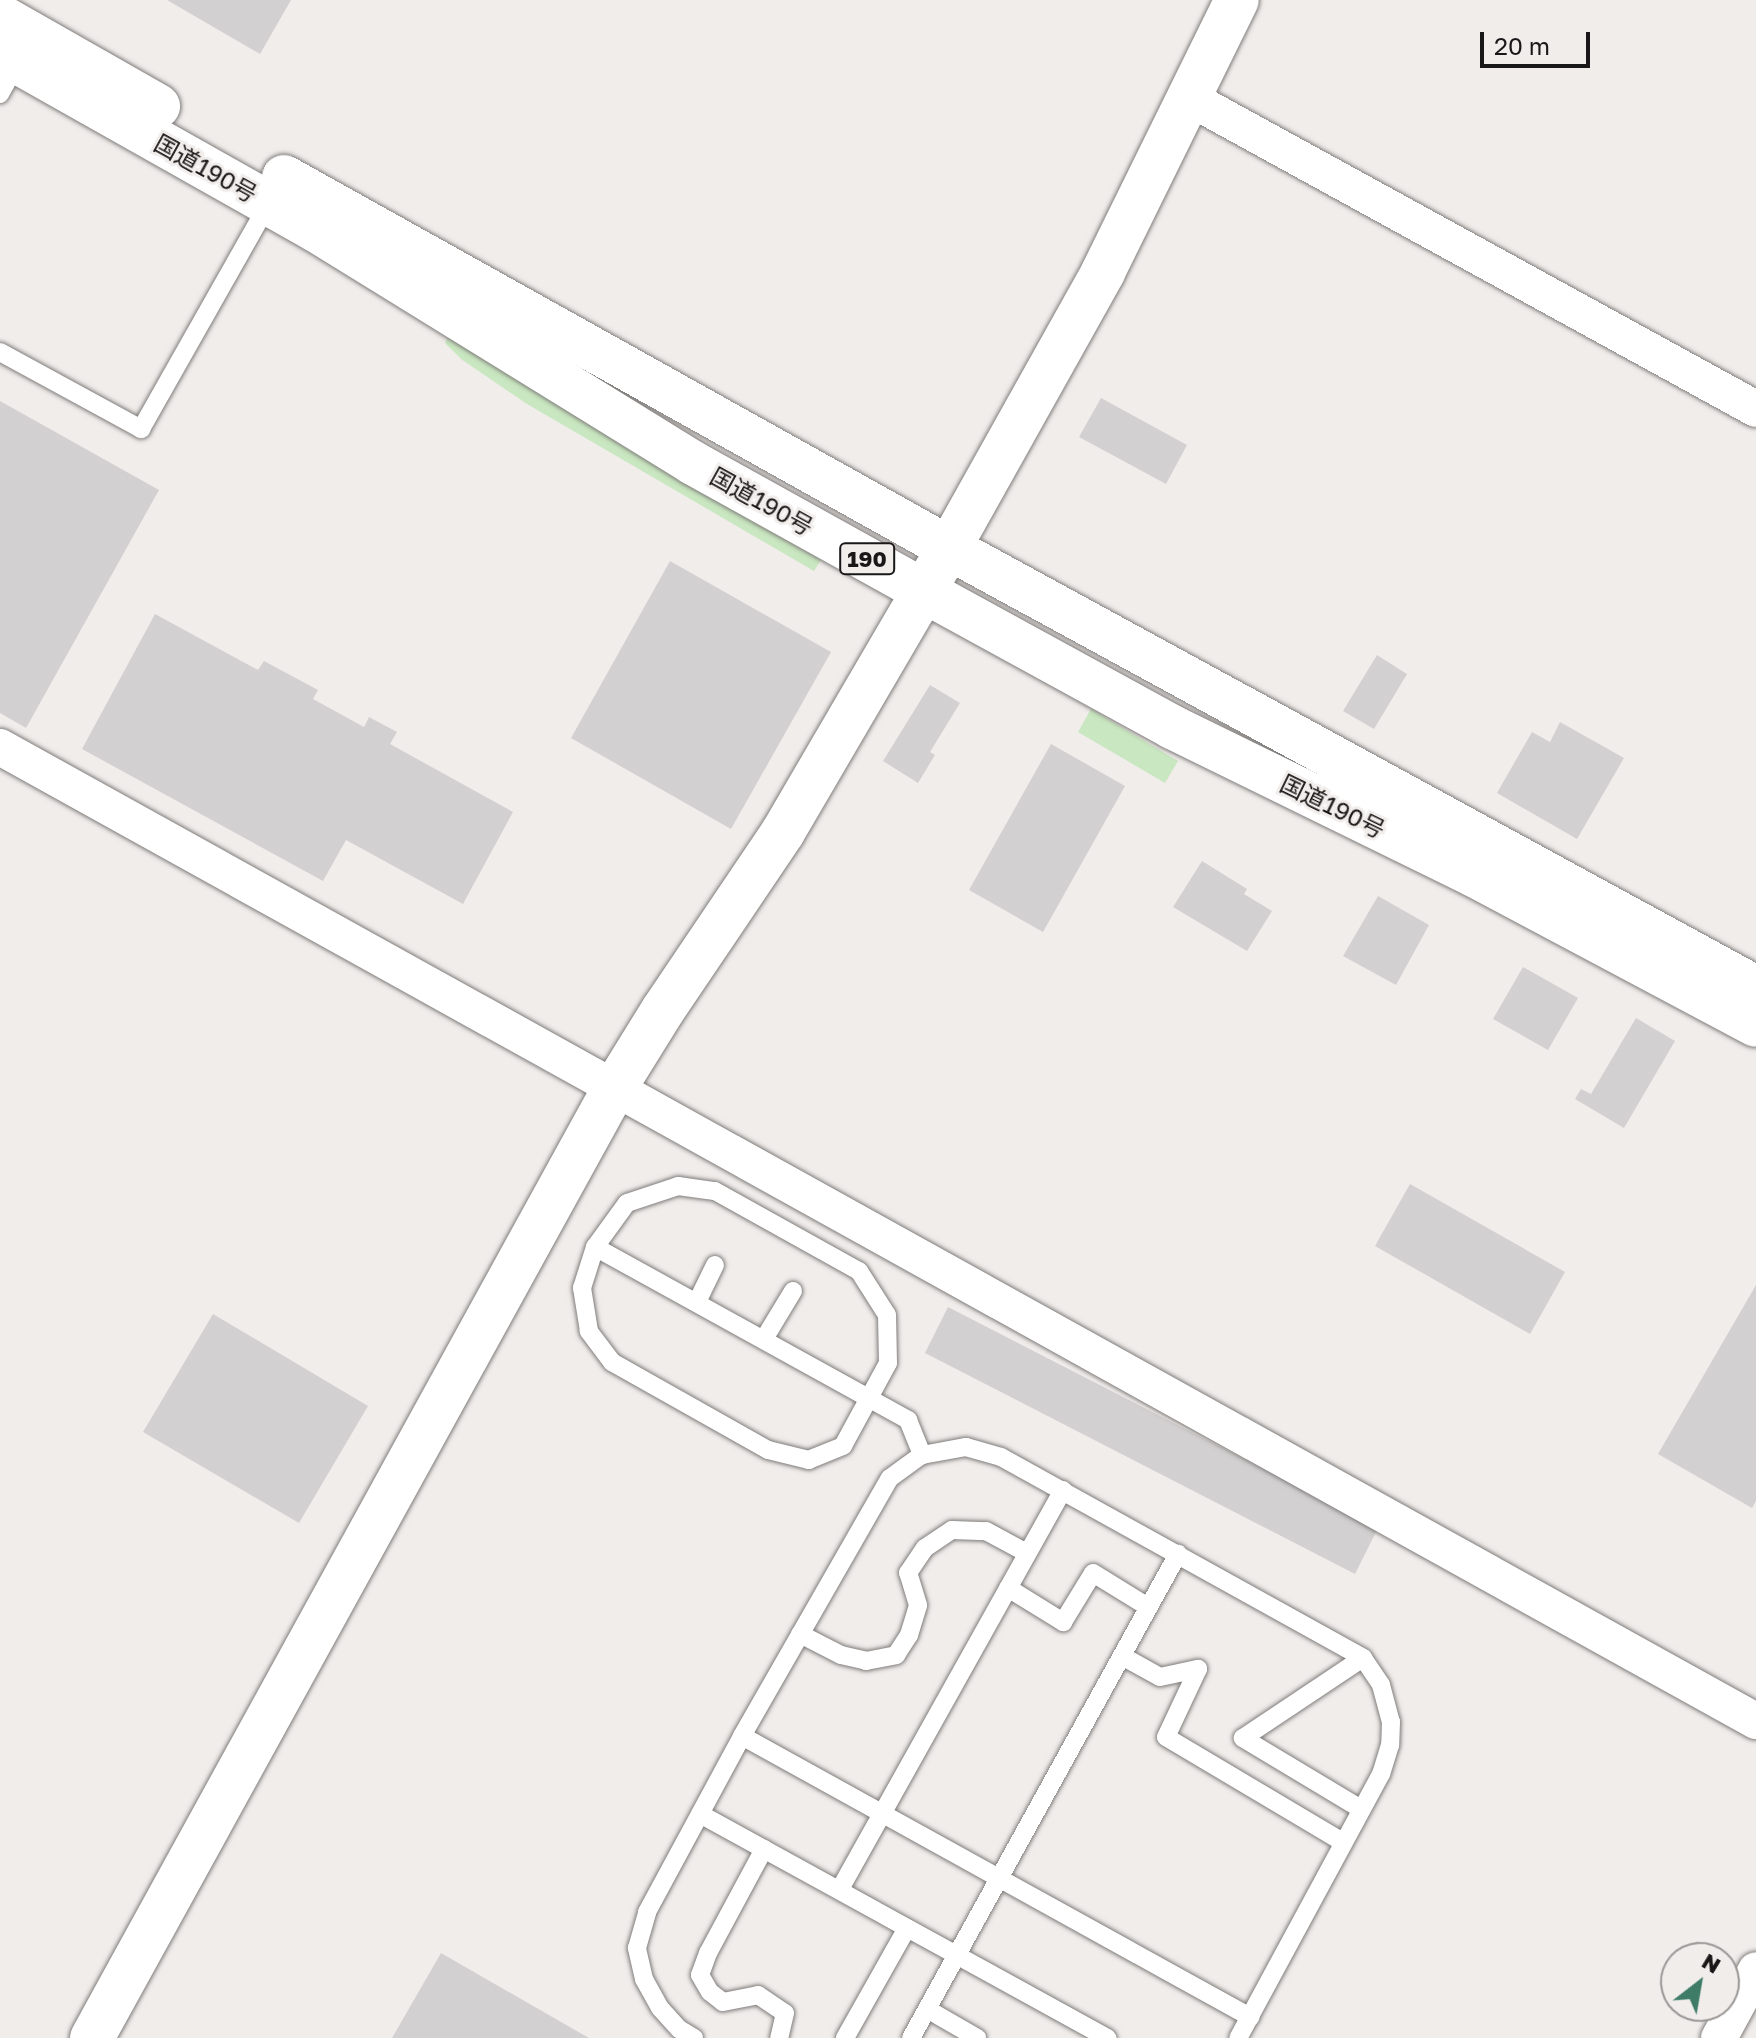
<!DOCTYPE html>
<meta charset="utf-8">
<style>
body{margin:0}
#map{position:relative;width:1756px;height:2038px;overflow:hidden;background:#f0edeb;font-family:"Golos Text","Noto Sans JP",sans-serif}
div>[style]{position:absolute}
.green>*{inset:0;background:#c9e7c0}
.building>*{inset:0;background:#d3d0d2}
.roads{filter:drop-shadow(0 0 2px #7f7c7a) drop-shadow(0 0 2px #7f7c7a)}
.lane>*{height:18px;margin:-9px;padding:0 9px;transform-origin:9px;border-radius:9px;background:#fff}
.street>*{height:36px;margin:-18px;padding:0 18px;transform-origin:18px;border-radius:18px;background:#fff}
.secondary>*{height:44px;margin:-22px;padding:0 22px;transform-origin:22px;border-radius:22px;background:#fff}
.highway>*{height:44px;margin:-22px;padding:0 22px;transform-origin:22px;border-radius:22px;background:#fff}
span{translate:-50% -50%;white-space:nowrap;text-align:center;line-height:1.15;-webkit-text-stroke:6px #f0edeb;paint-order:stroke}
.shield-label span{padding:2px 6px;background:#f0edeb;border:2px solid;border-radius:6px;-webkit-text-stroke-width:0}
.shield-label{font-size:22px;color:#191717;font-weight:700}
.street-label{font-size:24px;color:#191717}
.north{position:absolute;left:1660px;top:1942px;width:80px;height:80px;box-sizing:border-box;background:#f0edeb;border:2px solid #9a9796;border-radius:50%;rotate:31deg;font-size:22px;font-weight:700;line-height:32px;text-align:center;color:#191717}
.north::after{content:'';display:block;margin:auto;width:28px;height:36px;background:#3e7c68;clip-path:polygon(50% 0,100% 100%,50% 72%,0 100%)}
.scale{position:absolute;left:1480px;top:32px;width:110px;height:36px;box-sizing:border-box;border:4px solid #191717;border-top:0;padding-left:10px;font-size:24px;line-height:28px;white-space:nowrap;color:#191717;-webkit-text-stroke:6px #f0edeb;paint-order:stroke}
</style>
<div id="map">
<div class="green">
<i style="clip-path:polygon(449px 335px,681px 480px,821px 560px,814px 571px,527px 404px,461px 359px,445px 343px)"></i>
<i style="clip-path:polygon(1091px 709px,1178px 761px,1165px 783px,1078px 732px)"></i>
</div>
<div class="building">
<i style="clip-path:polygon(167px 0,291px 0,260px 54px)"></i>
<i style="clip-path:polygon(1101px 398px,1187px 445px,1166px 484px,1079px 437px)"></i>
<i style="clip-path:polygon(0 401px,159px 490px,26px 728px,0 713px)"></i>
<i style="clip-path:polygon(670px 561px,831px 652px,731px 829px,571px 738px)"></i>
<i style="clip-path:polygon(155px 614px,258px 670px,264px 661px,318px 690px,313px 699px,364px 727px,369px 717px,397px 732px,390px 744px,513px 812px,463px 904px,346px 840px,323px 881px,82px 749px)"></i>
<i style="clip-path:polygon(1377px 655px,1407px 674px,1374px 729px,1343px 711px)"></i>
<i style="clip-path:polygon(930px 685px,960px 703px,930px 752px,935px 755px,918px 783px,883px 761px)"></i>
<i style="clip-path:polygon(1560px 722px,1624px 758px,1577px 839px,1497px 793px,1532px 732px,1550px 742px)"></i>
<i style="clip-path:polygon(1051px 744px,1125px 786px,1043px 932px,969px 890px)"></i>
<i style="clip-path:polygon(1202px 861px,1247px 889px,1244px 894px,1272px 911px,1247px 951px,1173px 907px)"></i>
<i style="clip-path:polygon(1378px 896px,1429px 925px,1396px 985px,1343px 956px)"></i>
<i style="clip-path:polygon(1523px 967px,1578px 998px,1548px 1050px,1493px 1019px)"></i>
<i style="clip-path:polygon(1636px 1018px,1675px 1041px,1624px 1128px,1575px 1099px,1581px 1089px,1591px 1094px)"></i>
<i style="clip-path:polygon(1410px 1184px,1565px 1272px,1530px 1334px,1375px 1246px)"></i>
<i style="clip-path:polygon(1756px 1285px,1756px 1501px,1752px 1508px,1658px 1454px)"></i>
<i style="clip-path:polygon(948px 1307px,1378px 1528px,1355px 1574px,925px 1353px)"></i>
<i style="clip-path:polygon(213px 1314px,368px 1406px,299px 1523px,143px 1432px)"></i>
<i style="clip-path:polygon(441px 1953px,589px 2038px,392px 2038px)"></i>
</div>
<div class="roads">
<div class="lane">
<i style="left:0;top:94px;width:37px;rotate:-61deg"></i>
<i style="left:0;top:352px;width:161px;rotate:28.6deg"></i>
<i style="left:141px;top:429px;width:260px;rotate:-60.5deg"></i>
<i style="left:678px;top:1186px;width:37px;rotate:8deg"></i>
<i style="left:715px;top:1191px;width:165px;rotate:29.1deg"></i>
<i style="left:859px;top:1271px;width:52px;rotate:57.5deg"></i>
<i style="left:887px;top:1315px;width:48px;rotate:88.8deg"></i>
<i style="left:888px;top:1363px;width:94px;rotate:118.5deg"></i>
<i style="left:843px;top:1446px;width:37px;rotate:158deg"></i>
<i style="left:809px;top:1460px;width:42px;rotate:-166.3deg"></i>
<i style="left:768px;top:1450px;width:179px;rotate:-150.6deg"></i>
<i style="left:612px;top:1362px;width:39px;rotate:-127deg"></i>
<i style="left:589px;top:1331px;width:44px;rotate:-99.2deg"></i>
<i style="left:582px;top:1288px;width:43px;rotate:-72.4deg"></i>
<i style="left:595px;top:1247px;width:54px;rotate:-54deg"></i>
<i style="left:627px;top:1203px;width:54px;rotate:-18.4deg"></i>
<i style="left:595px;top:1247px;width:358px;rotate:28.9deg"></i>
<i style="left:908px;top:1420px;width:38px;rotate:68deg"></i>
<i style="left:697px;top:1302px;width:41px;rotate:-64.1deg"></i>
<i style="left:764px;top:1339px;width:56px;rotate:-58.9deg"></i>
<i style="left:1008px;top:1588px;width:65px;rotate:31.7deg"></i>
<i style="left:1063px;top:1622px;width:57px;rotate:-58.5deg"></i>
<i style="left:1093px;top:1573px;width:65px;rotate:31.7deg"></i>
<i style="left:800px;top:1634px;width:46px;rotate:27.1deg"></i>
<i style="left:841px;top:1655px;width:26px;rotate:13deg"></i>
<i style="left:866px;top:1661px;width:31px;rotate:-11deg"></i>
<i style="left:896px;top:1655px;width:24px;rotate:-57deg"></i>
<i style="left:909px;top:1635px;width:31px;rotate:-73deg"></i>
<i style="left:918px;top:1605px;width:34px;rotate:-107deg"></i>
<i style="left:908px;top:1573px;width:30px;rotate:-56deg"></i>
<i style="left:925px;top:1548px;width:32px;rotate:-34deg"></i>
<i style="left:952px;top:1530px;width:34px;rotate:2deg"></i>
<i style="left:986px;top:1531px;width:44px;rotate:28.3deg"></i>
<i style="left:1122px;top:1656px;width:43px;rotate:28.9deg"></i>
<i style="left:1160px;top:1677px;width:39px;rotate:-12deg"></i>
<i style="left:1198px;top:1669px;width:75px;rotate:115.2deg"></i>
<i style="left:1166px;top:1737px;width:206px;rotate:30.7deg"></i>
<i style="left:742px;top:1736px;width:581px;rotate:28.95deg"></i>
<i style="left:1361px;top:1809px;width:138px;rotate:-149deg"></i>
<i style="left:1243px;top:1738px;width:144px;rotate:-33.7deg"></i>
<i style="left:700px;top:1814px;width:465px;rotate:28.8deg"></i>
<i style="left:764px;top:1849px;width:118px;rotate:118.3deg"></i>
<i style="left:708px;top:1953px;width:23px;rotate:110deg"></i>
<i style="left:700px;top:1975px;width:20px;rotate:60deg"></i>
<i style="left:710px;top:1992px;width:16px;rotate:38deg"></i>
<i style="left:723px;top:2002px;width:36px;rotate:-11deg"></i>
<i style="left:758px;top:1995px;width:32px;rotate:34deg"></i>
<i style="left:785px;top:2013px;width:26px;rotate:103deg"></i>
<i style="left:840px;top:1889px;width:457px;rotate:-60.8deg"></i>
<i style="left:927px;top:2009px;width:58px;rotate:30.1deg"></i>
<i style="left:694px;top:2038px;width:17px;rotate:-149deg"></i>
<i style="left:679px;top:2029px;width:28px;rotate:-132deg"></i>
<i style="left:660px;top:2008px;width:33px;rotate:-119deg"></i>
<i style="left:644px;top:1979px;width:32px;rotate:-103deg"></i>
<i style="left:637px;top:1948px;width:37px;rotate:-74deg"></i>
<i style="left:647px;top:1912px;width:200px;rotate:-61.6deg"></i>
<i style="left:742px;top:1736px;width:297px;rotate:-60.2deg"></i>
<i style="left:890px;top:1478px;width:39px;rotate:-36deg"></i>
<i style="left:922px;top:1455px;width:45px;rotate:-10.3deg"></i>
<i style="left:966px;top:1447px;width:36px;rotate:16deg"></i>
<i style="left:1001px;top:1457px;width:414px;rotate:29deg"></i>
<i style="left:1363px;top:1658px;width:32px;rotate:56deg"></i>
<i style="left:1381px;top:1685px;width:38px;rotate:75deg"></i>
<i style="left:1391px;top:1722px;width:23px;rotate:92deg"></i>
<i style="left:1390px;top:1745px;width:30px;rotate:107deg"></i>
<i style="left:1381px;top:1774px;width:300px;rotate:118.4deg"></i>
<i style="left:845px;top:2038px;width:126px;rotate:-60.6deg"></i>
<i style="left:911px;top:2038px;width:553px;rotate:-61.12deg"></i>
</div>
<div class="street">
<i style="left:1191px;top:99px;width:644px;rotate:28.75deg"></i>
<i style="left:0;top:747px;width:2008px;rotate:29.02deg"></i>
<i style="left:1719px;top:2038px;width:77px;rotate:-61.4deg"></i>
</div>
<div class="secondary">
<i style="left:92px;top:2038px;width:1083px;rotate:-61.19deg"></i>
<i style="left:614px;top:1089px;width:93px;rotate:-58.2deg"></i>
<i style="left:663px;top:1010px;width:215px;rotate:-56deg"></i>
<i style="left:783px;top:832px;width:329px;rotate:-59.7deg"></i>
<i style="left:949px;top:548px;width:316px;rotate:-60.8deg"></i>
<i style="left:1103px;top:272px;width:303px;rotate:-63.8deg"></i>
</div>
<div class="highway">
<i style="left:0;top:16px;width:182px;rotate:29.7deg"></i>
<i style="left:0;top:52px;width:363px;rotate:29.4deg"></i>
<i style="left:316px;top:230px;width:443px;rotate:31.7deg"></i>
<i style="left:693px;top:463px;width:264px;rotate:29deg"></i>
<i style="left:924px;top:591px;width:283px;rotate:28.7deg"></i>
<i style="left:1172px;top:727px;width:336px;rotate:26.1deg"></i>
<i style="left:1474px;top:875px;width:319px;rotate:28deg"></i>
<i style="left:284px;top:177px;width:761px;rotate:29.16deg"></i>
<i style="left:949px;top:548px;width:919px;rotate:28.6deg"></i>
</div>
</div>
<div class="shield-label">
<span style="left:867px;top:559px">190</span>
</div>
<div class="street-label">
<span style="left:206px;top:168px;rotate:29deg">国道190号</span>
<span style="left:762px;top:501px;rotate:29deg">国道190号</span>
<span style="left:1333px;top:806px;rotate:26deg">国道190号</span>
</div>
<div class="north">N</div>
<div class="scale">20 m</div>
</div>
